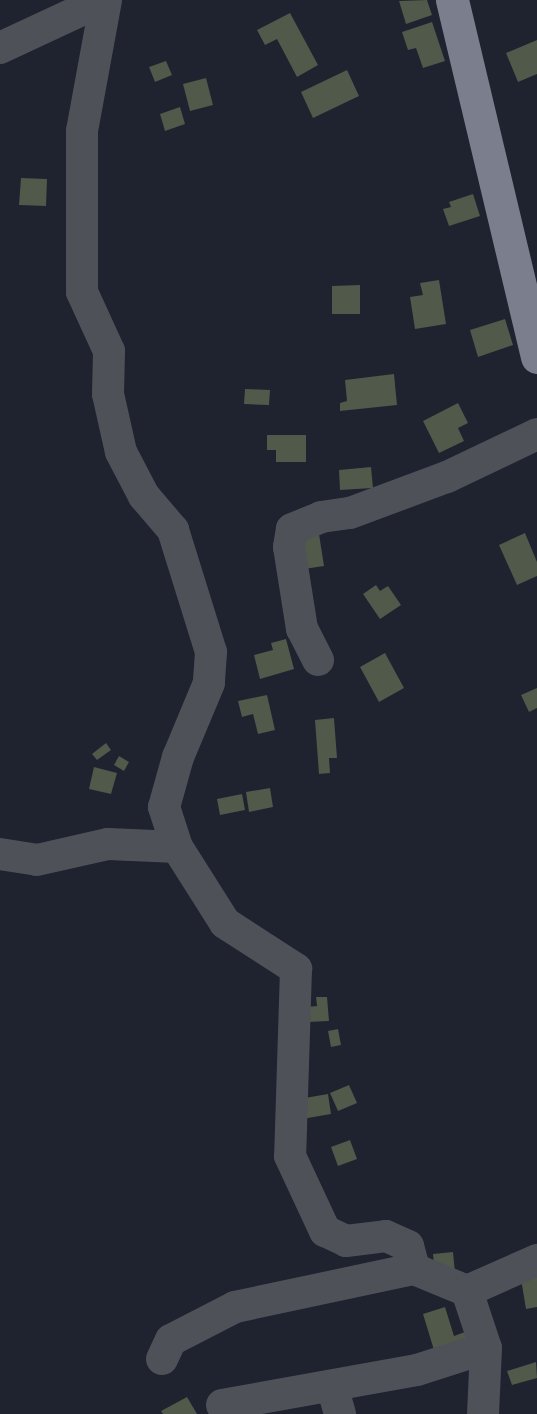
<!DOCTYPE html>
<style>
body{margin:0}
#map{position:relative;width:537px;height:1414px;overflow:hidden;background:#1f222f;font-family:"Work Sans",sans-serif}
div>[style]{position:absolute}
.building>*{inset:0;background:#50594a}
.minor>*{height:32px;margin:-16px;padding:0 16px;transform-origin:16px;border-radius:16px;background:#4f5158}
.major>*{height:33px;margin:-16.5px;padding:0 16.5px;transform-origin:16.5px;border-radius:16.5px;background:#7b7e8c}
span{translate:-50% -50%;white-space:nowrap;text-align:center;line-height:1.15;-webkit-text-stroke:4.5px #161825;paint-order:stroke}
</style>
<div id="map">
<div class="building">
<i style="clip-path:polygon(427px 0,432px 15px,406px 24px,399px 1px)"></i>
<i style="clip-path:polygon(290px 13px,318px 65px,297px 77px,277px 39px,265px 45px,257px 30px)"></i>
<i style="clip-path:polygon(432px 22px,445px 61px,423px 68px,416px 48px,408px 50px,402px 32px)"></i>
<i style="clip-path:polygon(537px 40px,537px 74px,518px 82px,506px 53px)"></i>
<i style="clip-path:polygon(166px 61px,172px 75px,155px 82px,149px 67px)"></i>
<i style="clip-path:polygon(347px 70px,359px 96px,313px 118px,301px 92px)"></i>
<i style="clip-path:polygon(206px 78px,213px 105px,190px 111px,183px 84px)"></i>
<i style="clip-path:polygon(180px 107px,185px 124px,165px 131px,160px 114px)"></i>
<i style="clip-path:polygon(21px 178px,47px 179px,46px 206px,19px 205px)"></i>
<i style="clip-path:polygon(473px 194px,480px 216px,449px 226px,443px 209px,451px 207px,449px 202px)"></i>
<i style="clip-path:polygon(439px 280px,446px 324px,415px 329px,410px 297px,423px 295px,420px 283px)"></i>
<i style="clip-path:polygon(360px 285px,360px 314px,332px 314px,332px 286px)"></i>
<i style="clip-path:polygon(505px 319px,513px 345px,478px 357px,470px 330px)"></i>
<i style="clip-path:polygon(394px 374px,397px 405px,340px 411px,340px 403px,347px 401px,345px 380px)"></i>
<i style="clip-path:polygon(245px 389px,270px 390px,269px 405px,244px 404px)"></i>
<i style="clip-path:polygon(458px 403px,468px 423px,458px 428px,464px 441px,439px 453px,423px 421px)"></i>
<i style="clip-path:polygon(267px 435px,306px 435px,306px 462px,276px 462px,276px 450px,267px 450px)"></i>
<i style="clip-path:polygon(371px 467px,373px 488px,340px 490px,339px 470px)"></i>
<i style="clip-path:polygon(525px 533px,537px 562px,537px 576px,517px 585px,499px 545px)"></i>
<i style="clip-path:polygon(319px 534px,324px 566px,304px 569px,299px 538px)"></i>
<i style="clip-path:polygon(376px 585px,380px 591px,388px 586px,401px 605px,380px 619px,363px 594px)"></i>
<i style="clip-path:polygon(286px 639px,294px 669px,260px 679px,254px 655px,273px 650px,271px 643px)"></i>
<i style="clip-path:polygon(385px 653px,404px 688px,379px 702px,360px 667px)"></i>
<i style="clip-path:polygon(537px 688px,537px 708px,529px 712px,521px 695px)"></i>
<i style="clip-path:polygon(267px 695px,275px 730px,258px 734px,253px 714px,242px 717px,238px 701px)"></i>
<i style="clip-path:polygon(334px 718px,337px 758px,329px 758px,330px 773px,319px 774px,315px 720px)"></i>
<i style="clip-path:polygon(106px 743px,111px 750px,97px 760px,92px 754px)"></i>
<i style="clip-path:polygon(119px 756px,129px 762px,124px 771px,114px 765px)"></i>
<i style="clip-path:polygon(94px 767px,117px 773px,111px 794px,89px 789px)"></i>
<i style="clip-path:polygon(270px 788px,273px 807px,249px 812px,246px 792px)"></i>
<i style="clip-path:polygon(242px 794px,245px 810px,220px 815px,217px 799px)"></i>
<i style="clip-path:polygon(316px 997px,327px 997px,329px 1021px,307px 1022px,306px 1007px,317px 1006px)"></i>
<i style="clip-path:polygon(338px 1029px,341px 1045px,331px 1047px,328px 1031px)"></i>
<i style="clip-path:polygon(349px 1085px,357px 1103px,338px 1111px,330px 1093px)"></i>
<i style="clip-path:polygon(328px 1094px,331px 1114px,302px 1119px,299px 1099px)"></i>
<i style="clip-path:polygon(350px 1140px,357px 1159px,338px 1166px,331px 1147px)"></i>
<i style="clip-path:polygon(453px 1252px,455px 1273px,435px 1275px,433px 1254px)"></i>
<i style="clip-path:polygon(537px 1276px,537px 1307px,526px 1309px,521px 1279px)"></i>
<i style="clip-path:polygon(445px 1307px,454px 1336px,465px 1332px,470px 1350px,437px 1360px,423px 1314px)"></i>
<i style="clip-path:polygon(536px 1362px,537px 1378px,512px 1385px,507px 1371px)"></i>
<i style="clip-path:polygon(187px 1397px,197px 1414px,163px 1414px,161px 1411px)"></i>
</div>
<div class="minor">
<i style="left:106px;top:0;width:133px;rotate:100.4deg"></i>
<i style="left:82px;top:131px;width:161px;rotate:90deg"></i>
<i style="left:82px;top:292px;width:65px;rotate:65.4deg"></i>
<i style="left:109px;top:351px;width:43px;rotate:91.3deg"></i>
<i style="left:108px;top:394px;width:59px;rotate:77.4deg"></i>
<i style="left:121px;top:452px;width:50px;rotate:62.4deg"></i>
<i style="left:144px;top:496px;width:45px;rotate:49.5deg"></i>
<i style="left:173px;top:530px;width:128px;rotate:72.7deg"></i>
<i style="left:211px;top:652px;width:31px;rotate:94deg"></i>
<i style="left:209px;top:683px;width:80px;rotate:112.7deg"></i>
<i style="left:178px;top:757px;width:52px;rotate:105.6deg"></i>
<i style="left:164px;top:807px;width:42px;rotate:72deg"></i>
<i style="left:177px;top:847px;width:90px;rotate:57.7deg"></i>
<i style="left:225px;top:923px;width:85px;rotate:32.9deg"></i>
<i style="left:296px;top:969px;width:187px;rotate:91.8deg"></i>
<i style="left:290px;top:1156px;width:83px;rotate:65deg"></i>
<i style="left:325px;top:1231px;width:23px;rotate:25deg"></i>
<i style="left:346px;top:1241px;width:40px;rotate:-7.1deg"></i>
<i style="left:386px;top:1236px;width:24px;rotate:24deg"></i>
<i style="left:408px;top:1246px;width:24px;rotate:75deg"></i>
<i style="left:414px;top:1269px;width:57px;rotate:22.5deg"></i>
<i style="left:467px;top:1291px;width:77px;rotate:-23.9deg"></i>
<i style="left:0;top:48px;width:114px;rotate:-25deg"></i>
<i style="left:318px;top:660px;width:35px;rotate:-117deg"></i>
<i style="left:302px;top:629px;width:83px;rotate:-99deg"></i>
<i style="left:289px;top:547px;width:18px;rotate:-81deg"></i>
<i style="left:292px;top:529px;width:31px;rotate:-22deg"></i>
<i style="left:321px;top:517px;width:29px;rotate:-8deg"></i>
<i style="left:350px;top:513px;width:103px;rotate:-20.4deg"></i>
<i style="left:447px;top:477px;width:100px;rotate:-25.5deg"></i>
<i style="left:0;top:854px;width:37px;rotate:9deg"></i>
<i style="left:37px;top:860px;width:73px;rotate:-12.7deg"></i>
<i style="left:108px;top:844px;width:69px;rotate:2.5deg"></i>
<i style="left:467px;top:1291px;width:60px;rotate:71.6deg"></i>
<i style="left:486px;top:1348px;width:66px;rotate:92.6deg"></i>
<i style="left:162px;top:1359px;width:21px;rotate:-65deg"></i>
<i style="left:171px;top:1340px;width:72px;rotate:-27.3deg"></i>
<i style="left:235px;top:1307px;width:183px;rotate:-12deg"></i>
<i style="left:332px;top:1386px;width:29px;rotate:74deg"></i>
<i style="left:222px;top:1405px;width:198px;rotate:-10.2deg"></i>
<i style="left:417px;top:1370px;width:72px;rotate:-17.7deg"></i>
</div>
<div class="major">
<i style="left:452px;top:0;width:367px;rotate:76.6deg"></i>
</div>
</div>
